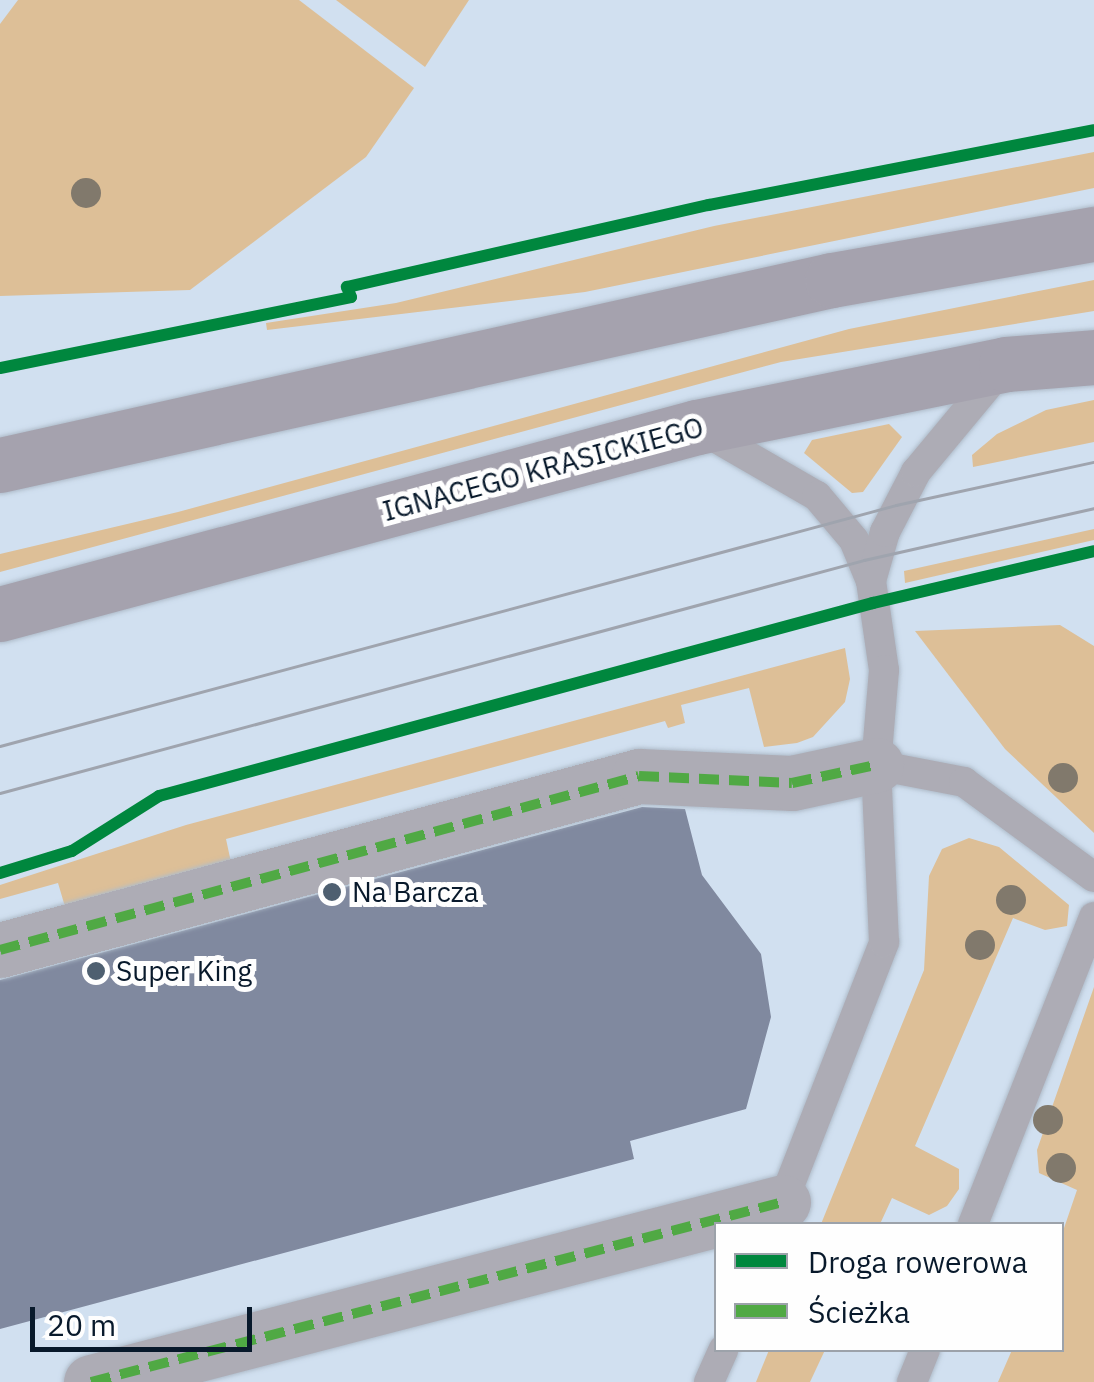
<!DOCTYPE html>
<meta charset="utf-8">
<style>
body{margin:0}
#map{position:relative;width:1094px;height:1382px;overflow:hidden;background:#d1e0f0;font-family:"IBM Plex Sans",sans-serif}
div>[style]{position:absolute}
.green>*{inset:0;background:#ddbf97}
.building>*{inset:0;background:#80899f}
.roads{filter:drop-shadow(0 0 2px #afbcca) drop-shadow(0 0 2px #afbcca)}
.lane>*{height:30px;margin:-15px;padding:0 15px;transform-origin:15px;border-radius:15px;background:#adacb5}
.street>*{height:55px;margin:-27.5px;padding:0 27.5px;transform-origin:27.5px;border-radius:27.5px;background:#adacb5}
.secondary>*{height:55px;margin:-27.5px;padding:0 27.5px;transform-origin:27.5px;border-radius:27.5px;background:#a5a2ae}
.tram>*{height:2.5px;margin:-1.25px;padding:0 1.25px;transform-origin:1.25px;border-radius:1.25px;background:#9fa4ae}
.quiet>*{height:10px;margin-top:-5px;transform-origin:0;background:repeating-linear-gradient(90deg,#50a944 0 20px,transparent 0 30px)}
.cycleway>*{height:12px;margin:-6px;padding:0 6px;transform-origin:6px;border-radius:6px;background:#00873e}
.trees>*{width:30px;height:30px;margin:-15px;border-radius:50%;background:#81796c}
.dots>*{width:28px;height:28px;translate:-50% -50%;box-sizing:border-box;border:5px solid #fefefe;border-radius:50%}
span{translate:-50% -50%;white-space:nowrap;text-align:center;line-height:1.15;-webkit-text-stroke:10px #fefefe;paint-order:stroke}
.street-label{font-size:28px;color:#08192b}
.poi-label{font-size:28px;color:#08192b}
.left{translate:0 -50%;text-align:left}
.legend{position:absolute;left:714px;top:1222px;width:350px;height:130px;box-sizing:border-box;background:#fefefe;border:2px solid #9ca2aa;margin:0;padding:12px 18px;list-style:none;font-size:30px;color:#08192b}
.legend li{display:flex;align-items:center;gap:20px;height:50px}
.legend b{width:50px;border:2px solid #9ca2aa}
.scale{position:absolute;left:30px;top:1307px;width:222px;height:45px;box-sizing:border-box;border:5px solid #08192b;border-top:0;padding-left:12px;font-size:30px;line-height:35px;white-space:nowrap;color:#08192b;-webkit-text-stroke:8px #fefefe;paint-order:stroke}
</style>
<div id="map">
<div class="green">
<i style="clip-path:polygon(18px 0,299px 0,414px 88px,366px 157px,190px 290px,0 296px,0 24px)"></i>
<i style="clip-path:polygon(336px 0,469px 0,425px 67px)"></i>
<i style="clip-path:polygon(1094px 152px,1094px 188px,585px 292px,267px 330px,266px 323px,396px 303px,714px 226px)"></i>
<i style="clip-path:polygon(1094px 280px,1094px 311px,781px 362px,0 572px,0 554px,178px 512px,849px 329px)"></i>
<i style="clip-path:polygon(1094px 400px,1094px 442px,973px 467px,972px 455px,997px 434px,1046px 410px)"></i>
<i style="clip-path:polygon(889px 424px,902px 437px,863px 492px,852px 493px,804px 453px,812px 440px)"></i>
<i style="clip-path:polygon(1094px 529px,1094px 540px,905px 583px,904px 571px)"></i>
<i style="clip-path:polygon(1060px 625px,1094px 646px,1094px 833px,1005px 749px,915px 631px)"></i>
<i style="clip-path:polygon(845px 648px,850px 679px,845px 702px,813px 737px,797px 743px,764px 747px,749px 688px,681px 705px,685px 723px,668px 728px,665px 721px,226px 839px,232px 867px,66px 910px,58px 883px,0 899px,0 885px,186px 825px)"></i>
<i style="clip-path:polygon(969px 838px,999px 847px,1069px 905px,1067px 926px,1045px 930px,1013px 918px,915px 1146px,959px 1169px,959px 1189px,947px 1206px,929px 1215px,892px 1198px,880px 1224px,821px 1224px,924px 970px,929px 876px,942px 849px)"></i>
<i style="clip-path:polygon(1094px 987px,1094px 1382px,998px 1382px,1012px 1350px,1062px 1350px,1062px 1234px,1077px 1190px,1039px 1173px,1037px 1150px)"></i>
<i style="clip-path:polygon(769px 1350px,825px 1350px,810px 1382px,756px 1382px)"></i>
</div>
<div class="building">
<i style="clip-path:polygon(642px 807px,685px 809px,702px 875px,761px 954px,771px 1017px,746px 1109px,630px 1141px,634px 1159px,0 1329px,0 980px)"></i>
</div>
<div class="roads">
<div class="lane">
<i style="left:699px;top:428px;width:136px;rotate:30deg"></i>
<i style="left:817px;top:496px;width:57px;rotate:49.9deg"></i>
<i style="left:854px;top:540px;width:44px;rotate:67.5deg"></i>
<i style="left:871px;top:581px;width:90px;rotate:81.7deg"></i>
<i style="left:884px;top:670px;width:95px;rotate:94.8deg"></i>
<i style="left:876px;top:765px;width:90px;rotate:10.9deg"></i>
<i style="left:964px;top:782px;width:161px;rotate:36.2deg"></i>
<i style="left:871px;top:581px;width:51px;rotate:-74.1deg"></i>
<i style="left:885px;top:532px;width:68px;rotate:-62.7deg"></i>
<i style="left:916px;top:472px;width:138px;rotate:-50.3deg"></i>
<i style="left:779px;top:1212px;width:290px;rotate:-68.7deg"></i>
<i style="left:884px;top:942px;width:177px;rotate:-92.6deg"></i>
<i style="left:973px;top:1224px;width:330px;rotate:-68.5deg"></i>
<i style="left:709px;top:1382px;width:35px;rotate:-66deg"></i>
<i style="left:912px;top:1382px;width:35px;rotate:-68deg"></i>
</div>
<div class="street">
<i style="left:0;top:950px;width:662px;rotate:-15.23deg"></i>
<i style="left:639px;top:776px;width:153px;rotate:2.6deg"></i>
<i style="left:792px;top:783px;width:86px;rotate:-12.1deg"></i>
<i style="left:91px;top:1382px;width:715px;rotate:-14.58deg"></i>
</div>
<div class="secondary">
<i style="left:0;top:465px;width:852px;rotate:-12.54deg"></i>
<i style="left:832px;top:280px;width:266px;rotate:-10deg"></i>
<i style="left:0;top:614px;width:722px;rotate:-15.02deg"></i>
<i style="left:697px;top:427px;width:315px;rotate:-11.5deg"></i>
<i style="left:1006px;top:364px;width:88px;rotate:-4.5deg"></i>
</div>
</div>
<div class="tram">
<i style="left:0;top:746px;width:928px;rotate:-15.05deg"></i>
<i style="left:896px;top:505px;width:203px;rotate:-12.3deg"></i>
<i style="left:0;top:793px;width:895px;rotate:-15.09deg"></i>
<i style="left:864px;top:560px;width:236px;rotate:-12.7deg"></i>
</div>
<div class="quiet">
<i style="left:0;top:950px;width:662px;rotate:-15.23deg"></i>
<i style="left:639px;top:776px;width:153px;rotate:2.6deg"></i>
<i style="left:792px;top:783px;width:86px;rotate:-12.1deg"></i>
<i style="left:91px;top:1382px;width:715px;rotate:-14.58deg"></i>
</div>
<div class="cycleway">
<i style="left:0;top:368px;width:358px;rotate:-11.4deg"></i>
<i style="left:351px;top:297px;width:11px;rotate:-112deg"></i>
<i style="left:347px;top:287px;width:371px;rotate:-12.8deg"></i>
<i style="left:709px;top:205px;width:392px;rotate:-11deg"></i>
<i style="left:0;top:873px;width:75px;rotate:-17deg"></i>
<i style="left:72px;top:851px;width:103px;rotate:-32.3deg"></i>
<i style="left:159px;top:796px;width:740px;rotate:-15.13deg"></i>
<i style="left:873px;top:603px;width:227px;rotate:-13.2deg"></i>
</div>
<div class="trees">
<i style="left:86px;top:193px"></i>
<i style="left:1063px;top:778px"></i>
<i style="left:1011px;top:900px"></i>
<i style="left:980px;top:945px"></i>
<i style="left:1048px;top:1120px"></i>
<i style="left:1061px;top:1168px"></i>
</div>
<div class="dots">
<i style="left:332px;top:892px;background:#4e5f70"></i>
<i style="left:96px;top:971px;background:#4e5f70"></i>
</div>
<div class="street-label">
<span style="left:543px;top:469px;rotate:-15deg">IGNACEGO KRASICKIEGO</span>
</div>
<div class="poi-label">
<span class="left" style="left:352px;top:892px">Na Barcza</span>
<span class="left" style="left:116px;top:971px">Super King</span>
</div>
<ul class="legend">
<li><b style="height:12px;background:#00873e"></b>Droga rowerowa</li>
<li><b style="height:12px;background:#50a944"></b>Ścieżka</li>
</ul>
<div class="scale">20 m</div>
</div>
